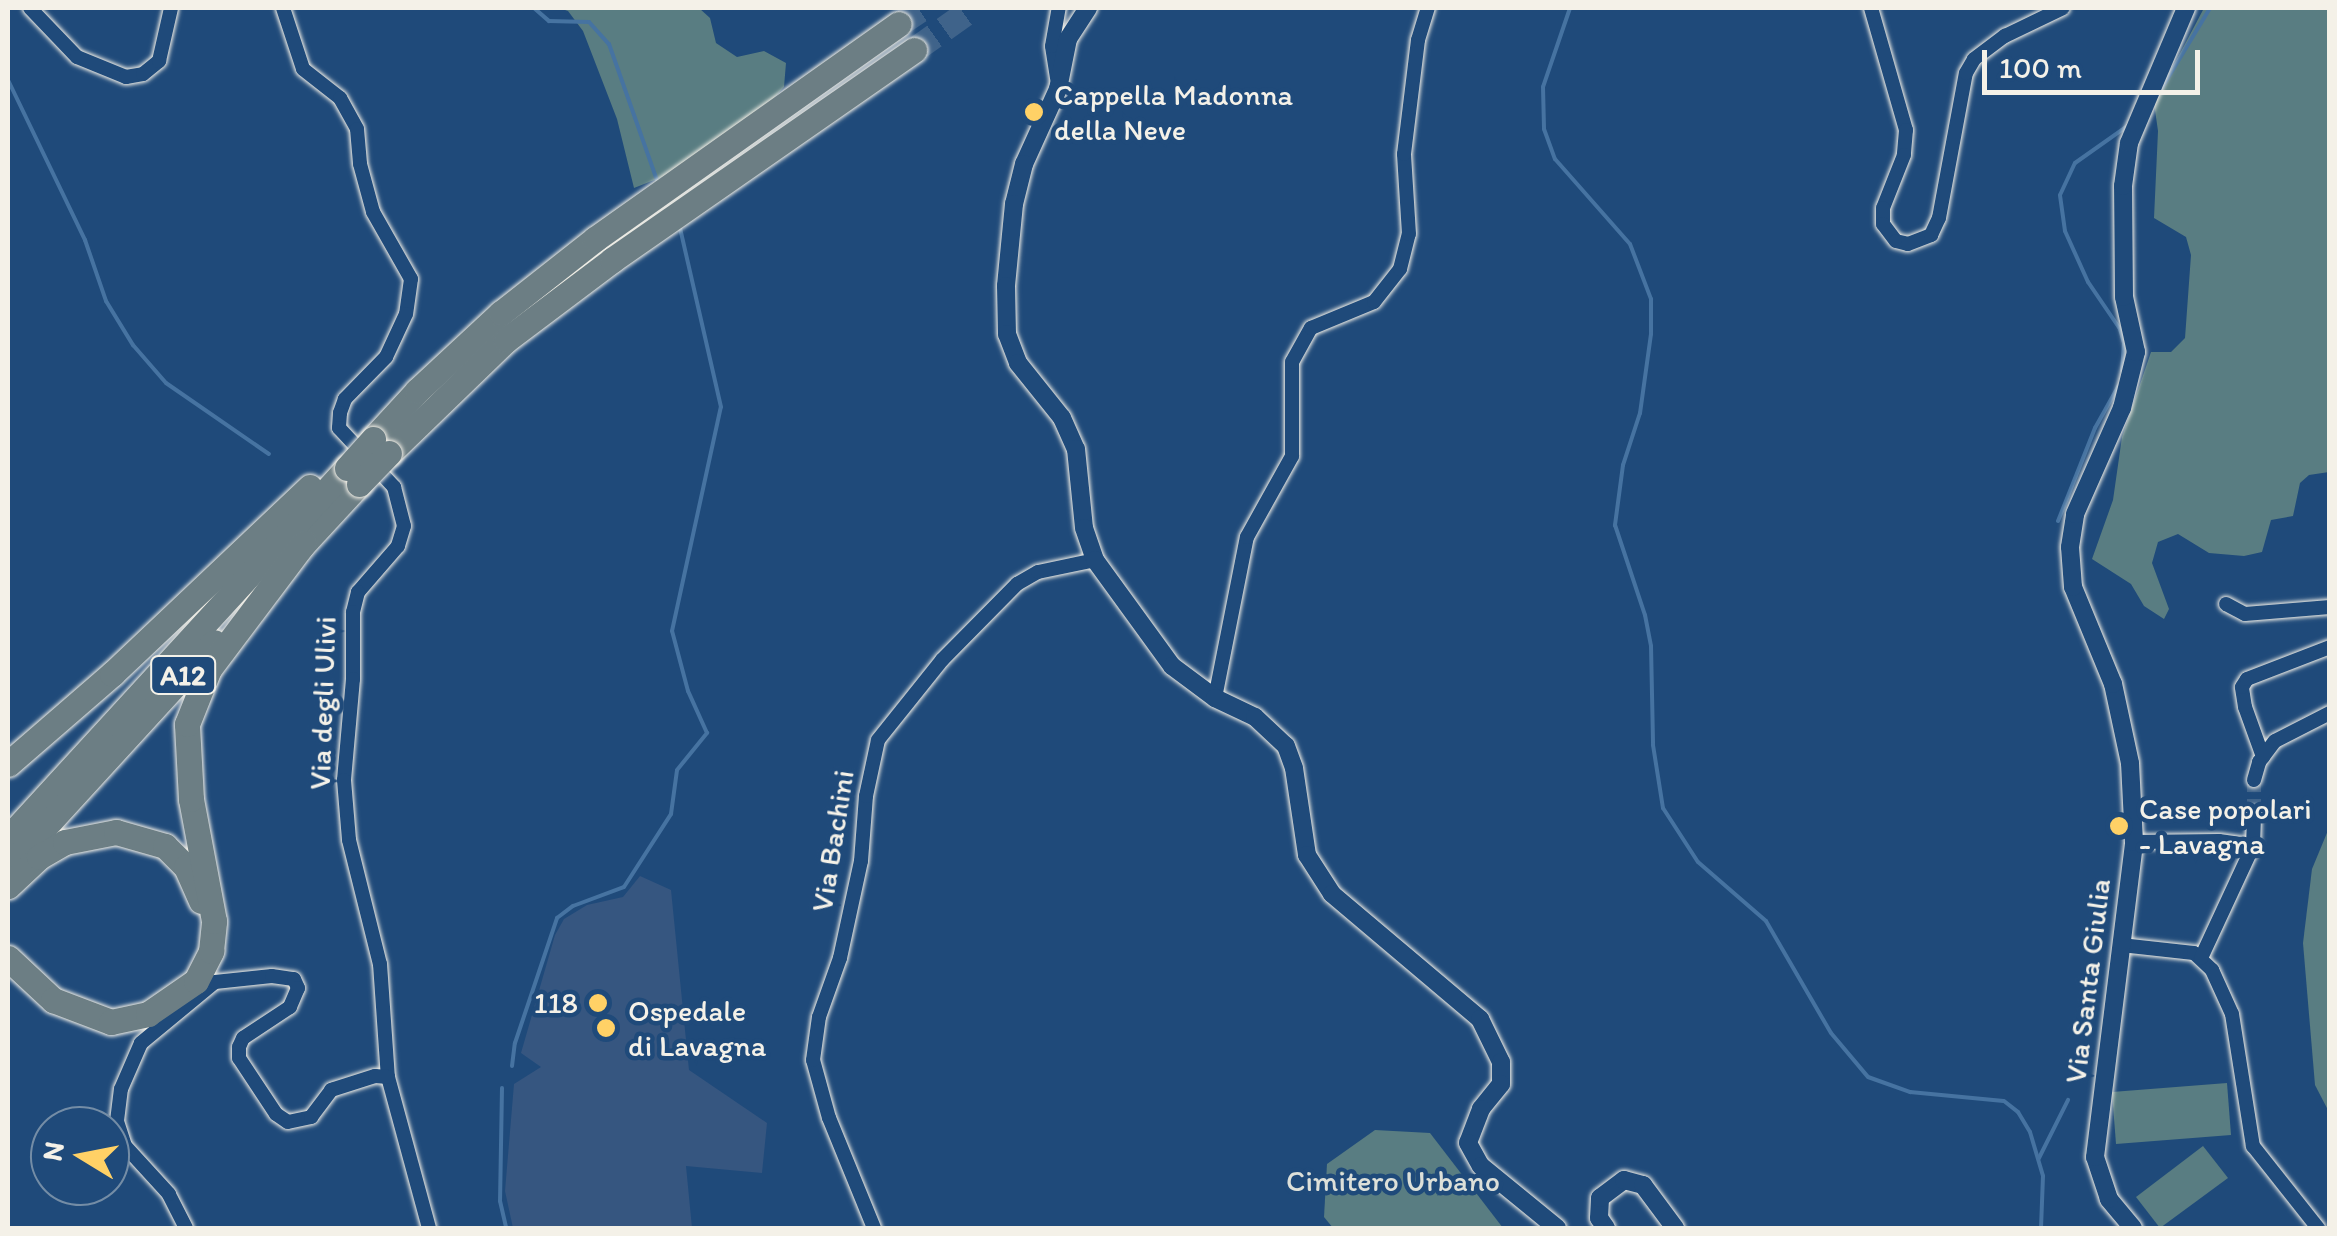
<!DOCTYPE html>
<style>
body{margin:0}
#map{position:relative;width:2337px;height:1236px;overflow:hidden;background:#1f4a7a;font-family:Itim,sans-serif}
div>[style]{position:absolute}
.built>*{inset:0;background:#365680}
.green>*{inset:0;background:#597d82}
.stream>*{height:4px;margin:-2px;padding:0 2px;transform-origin:2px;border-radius:2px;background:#4673a1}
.minor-tunnel>*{height:14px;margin-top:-7px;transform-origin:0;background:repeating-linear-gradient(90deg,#3f638a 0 14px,transparent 0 21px)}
.motorway-tunnel>*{height:25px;margin-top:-12.5px;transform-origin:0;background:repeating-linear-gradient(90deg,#3f638a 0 25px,transparent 0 37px)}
.roads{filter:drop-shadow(0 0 2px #f4f1e8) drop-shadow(0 0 2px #f4f1e8)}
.minor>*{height:14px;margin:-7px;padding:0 7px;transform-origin:7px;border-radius:7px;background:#1f4a7a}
.tertiary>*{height:18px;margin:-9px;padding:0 9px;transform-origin:9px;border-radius:9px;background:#1f4a7a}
.motorway>*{height:25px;margin:-12.5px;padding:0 12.5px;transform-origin:12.5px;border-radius:12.5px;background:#6c7e84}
.bridges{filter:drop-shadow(0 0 2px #f4f1e8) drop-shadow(0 0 2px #f4f1e8)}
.motorway-bridge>*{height:25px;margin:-12.5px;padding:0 12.5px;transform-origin:12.5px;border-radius:12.5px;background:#6c7e84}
.dots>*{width:28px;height:28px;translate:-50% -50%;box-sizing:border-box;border:5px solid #1f4a7a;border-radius:50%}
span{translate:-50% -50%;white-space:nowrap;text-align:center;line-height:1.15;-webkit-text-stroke:9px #1f4a7a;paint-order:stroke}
.shield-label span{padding:2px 8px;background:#1f4a7a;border:2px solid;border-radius:8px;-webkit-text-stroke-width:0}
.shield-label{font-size:28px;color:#f4f1e8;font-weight:700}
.poi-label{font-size:30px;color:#f4f1e8}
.left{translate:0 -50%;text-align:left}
.right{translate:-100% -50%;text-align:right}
.street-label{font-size:30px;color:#f4f1e8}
.park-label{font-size:30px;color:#dde0d9}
.frame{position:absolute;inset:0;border:10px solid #f4f1e8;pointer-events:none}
.north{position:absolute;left:30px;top:1106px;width:100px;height:100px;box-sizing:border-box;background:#1f4a7a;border:2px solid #748da6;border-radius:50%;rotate:280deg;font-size:28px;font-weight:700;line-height:40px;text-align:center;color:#f4f1e8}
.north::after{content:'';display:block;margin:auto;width:35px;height:45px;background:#ffd166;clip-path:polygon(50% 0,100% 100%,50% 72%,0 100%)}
.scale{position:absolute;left:1982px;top:50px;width:218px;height:45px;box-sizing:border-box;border:5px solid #f4f1e8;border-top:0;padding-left:12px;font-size:30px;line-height:35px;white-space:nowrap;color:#f4f1e8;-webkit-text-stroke:8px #1f4a7a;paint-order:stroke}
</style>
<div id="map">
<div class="built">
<i style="clip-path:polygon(640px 876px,671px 890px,689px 1070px,767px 1123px,762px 1173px,686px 1166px,692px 1228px,513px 1228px,505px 1191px,514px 1084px,541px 1067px,521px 1053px,555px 935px,564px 919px,587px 905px,623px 897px)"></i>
</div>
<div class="green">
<i style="clip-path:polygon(559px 8px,699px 8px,710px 18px,716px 43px,737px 57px,764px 51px,786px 63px,784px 87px,767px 105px,667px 175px,634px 188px,617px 119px,583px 31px,568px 11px)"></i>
<i style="clip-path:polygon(2204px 8px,2329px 8px,2329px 472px,2309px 475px,2300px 483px,2293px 516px,2271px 520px,2262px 552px,2244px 556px,2209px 553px,2178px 534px,2158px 542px,2152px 563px,2169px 609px,2164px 619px,2144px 606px,2131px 584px,2092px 559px,2113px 500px,2122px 437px,2151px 352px,2171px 352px,2185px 338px,2191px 255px,2186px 237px,2154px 218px,2158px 131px,2154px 103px)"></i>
<i style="clip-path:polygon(2329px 828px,2329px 1112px,2315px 1085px,2303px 943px,2312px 869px)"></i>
<i style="clip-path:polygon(2227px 1083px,2231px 1135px,2116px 1144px,2112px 1092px)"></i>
<i style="clip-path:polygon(1375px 1130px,1430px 1133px,1503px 1228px,1333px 1228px,1324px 1217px,1327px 1164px)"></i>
<i style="clip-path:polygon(2203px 1146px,2228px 1178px,2160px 1228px,2136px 1197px)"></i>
</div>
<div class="stream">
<i style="left:534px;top:8px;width:20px;rotate:41deg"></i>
<i style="left:549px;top:21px;width:40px;rotate:1.4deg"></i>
<i style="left:589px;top:22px;width:30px;rotate:48deg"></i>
<i style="left:609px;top:44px;width:144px;rotate:70.6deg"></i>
<i style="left:1570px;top:8px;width:83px;rotate:108.9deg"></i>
<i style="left:1543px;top:87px;width:42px;rotate:88.6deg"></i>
<i style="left:1544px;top:129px;width:32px;rotate:70deg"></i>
<i style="left:1555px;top:159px;width:113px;rotate:48.6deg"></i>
<i style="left:1630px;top:244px;width:59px;rotate:69.1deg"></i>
<i style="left:1651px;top:299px;width:35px;rotate:90deg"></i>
<i style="left:1651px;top:334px;width:80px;rotate:97.9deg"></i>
<i style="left:1640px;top:413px;width:55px;rotate:108.1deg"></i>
<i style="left:1623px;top:465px;width:61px;rotate:97.6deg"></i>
<i style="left:1615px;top:525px;width:95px;rotate:71.6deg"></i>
<i style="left:1645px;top:615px;width:32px;rotate:79deg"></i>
<i style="left:1651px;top:646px;width:99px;rotate:88.8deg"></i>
<i style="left:1653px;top:745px;width:64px;rotate:81deg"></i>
<i style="left:1663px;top:808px;width:64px;rotate:57.1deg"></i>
<i style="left:1698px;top:862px;width:90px;rotate:40.9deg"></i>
<i style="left:1766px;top:921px;width:129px;rotate:59.9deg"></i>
<i style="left:1831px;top:1033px;width:57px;rotate:49.9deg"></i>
<i style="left:1868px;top:1077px;width:45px;rotate:19.7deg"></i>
<i style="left:1910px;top:1092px;width:94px;rotate:5.5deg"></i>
<i style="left:2004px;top:1101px;width:18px;rotate:38deg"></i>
<i style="left:2018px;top:1112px;width:23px;rotate:59deg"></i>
<i style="left:2030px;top:1132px;width:46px;rotate:73.5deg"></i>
<i style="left:2043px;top:1176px;width:52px;rotate:92.2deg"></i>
<i style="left:8px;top:80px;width:178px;rotate:64.3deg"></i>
<i style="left:85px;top:240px;width:65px;rotate:71deg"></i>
<i style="left:106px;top:301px;width:52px;rotate:58.5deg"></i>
<i style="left:133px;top:345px;width:50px;rotate:49deg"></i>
<i style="left:166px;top:383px;width:125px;rotate:34.6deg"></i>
<i style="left:2157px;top:96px;width:103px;rotate:-58.9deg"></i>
<i style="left:2122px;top:371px;width:28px;rotate:-86deg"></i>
<i style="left:2124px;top:343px;width:15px;rotate:-106deg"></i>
<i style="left:2120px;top:329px;width:57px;rotate:-124.2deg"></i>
<i style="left:2088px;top:282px;width:56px;rotate:-114.3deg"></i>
<i style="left:2065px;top:231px;width:36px;rotate:-98deg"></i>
<i style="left:2060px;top:195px;width:35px;rotate:-65deg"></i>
<i style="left:2075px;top:163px;width:67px;rotate:-35.3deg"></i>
<i style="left:2058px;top:521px;width:100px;rotate:-68.3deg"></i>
<i style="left:2095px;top:428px;width:49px;rotate:-60.8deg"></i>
<i style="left:512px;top:1066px;width:23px;rotate:-83deg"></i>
<i style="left:515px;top:1043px;width:132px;rotate:-71.4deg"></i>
<i style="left:557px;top:918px;width:20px;rotate:-37deg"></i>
<i style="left:573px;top:906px;width:54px;rotate:-20.4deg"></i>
<i style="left:624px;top:887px;width:87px;rotate:-57.2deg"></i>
<i style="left:671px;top:814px;width:44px;rotate:-82.2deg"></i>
<i style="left:677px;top:770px;width:48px;rotate:-51deg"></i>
<i style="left:707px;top:733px;width:46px;rotate:-114.3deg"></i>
<i style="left:688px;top:691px;width:62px;rotate:-104.9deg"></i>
<i style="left:672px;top:631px;width:229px;rotate:-77.7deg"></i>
<i style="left:721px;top:407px;width:188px;rotate:-102.9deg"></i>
<i style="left:502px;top:1088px;width:113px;rotate:91deg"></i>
<i style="left:500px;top:1201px;width:28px;rotate:77deg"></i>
<i style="left:2039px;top:1158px;width:65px;rotate:-63.4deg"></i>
</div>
<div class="minor-tunnel">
<i style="left:2254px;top:813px;width:33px;rotate:-90deg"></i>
</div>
<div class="motorway-tunnel">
<i style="left:899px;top:24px;width:29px;rotate:-34deg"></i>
<i style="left:914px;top:50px;width:72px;rotate:-35.4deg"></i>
</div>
<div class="roads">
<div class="minor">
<i style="left:30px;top:8px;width:68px;rotate:46.2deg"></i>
<i style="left:77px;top:57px;width:53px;rotate:22.2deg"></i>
<i style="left:126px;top:77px;width:17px;rotate:-10deg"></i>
<i style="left:143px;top:74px;width:21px;rotate:-39deg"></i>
<i style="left:159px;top:61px;width:54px;rotate:-77.2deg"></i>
<i style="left:283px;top:8px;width:64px;rotate:71.8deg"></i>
<i style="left:303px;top:69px;width:47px;rotate:38.1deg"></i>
<i style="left:340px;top:98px;width:35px;rotate:61deg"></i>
<i style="left:357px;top:129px;width:35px;rotate:85deg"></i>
<i style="left:360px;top:164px;width:50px;rotate:74.8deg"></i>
<i style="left:373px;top:212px;width:77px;rotate:60.4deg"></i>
<i style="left:411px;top:279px;width:35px;rotate:98deg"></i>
<i style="left:406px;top:314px;width:47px;rotate:114.9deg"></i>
<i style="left:386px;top:357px;width:59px;rotate:134.3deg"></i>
<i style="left:345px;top:399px;width:15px;rotate:110deg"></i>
<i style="left:340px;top:413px;width:15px;rotate:94deg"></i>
<i style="left:339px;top:428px;width:81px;rotate:47deg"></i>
<i style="left:394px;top:487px;width:40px;rotate:75.6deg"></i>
<i style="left:404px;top:526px;width:21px;rotate:107deg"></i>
<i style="left:398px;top:546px;width:61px;rotate:131deg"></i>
<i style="left:358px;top:592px;width:21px;rotate:104deg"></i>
<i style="left:353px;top:612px;width:67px;rotate:90deg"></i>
<i style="left:353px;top:679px;width:101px;rotate:95.1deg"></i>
<i style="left:344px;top:780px;width:60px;rotate:85.2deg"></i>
<i style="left:349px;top:840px;width:128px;rotate:76deg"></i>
<i style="left:380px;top:964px;width:113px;rotate:86deg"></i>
<i style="left:388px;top:1077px;width:156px;rotate:74.8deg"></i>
<i style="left:1871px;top:8px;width:127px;rotate:74deg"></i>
<i style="left:1906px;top:130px;width:25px;rotate:95deg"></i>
<i style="left:1904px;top:155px;width:57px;rotate:111.6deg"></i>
<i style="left:1883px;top:208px;width:16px;rotate:90deg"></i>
<i style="left:1883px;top:224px;width:21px;rotate:53deg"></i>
<i style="left:1896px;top:241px;width:12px;rotate:14deg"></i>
<i style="left:1908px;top:244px;width:25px;rotate:-21deg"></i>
<i style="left:1931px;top:235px;width:19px;rotate:-65deg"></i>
<i style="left:1939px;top:218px;width:147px;rotate:-79.5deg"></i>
<i style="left:1966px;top:73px;width:16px;rotate:-60deg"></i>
<i style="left:1974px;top:59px;width:39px;rotate:-37deg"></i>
<i style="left:2005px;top:36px;width:64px;rotate:-25.8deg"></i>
<i style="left:1057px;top:78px;width:32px;rotate:-99deg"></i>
<i style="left:1052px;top:46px;width:39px;rotate:-80deg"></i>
<i style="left:2226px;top:604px;width:21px;rotate:28deg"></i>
<i style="left:2245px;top:614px;width:85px;rotate:-4.7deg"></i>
<i style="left:1215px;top:698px;width:164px;rotate:-78.8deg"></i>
<i style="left:1247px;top:537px;width:93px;rotate:-60.9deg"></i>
<i style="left:1292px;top:456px;width:94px;rotate:-90deg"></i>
<i style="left:1292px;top:362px;width:39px;rotate:-61deg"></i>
<i style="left:1311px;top:328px;width:68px;rotate:-22.4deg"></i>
<i style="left:1374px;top:302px;width:42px;rotate:-51.8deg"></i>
<i style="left:1400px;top:269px;width:36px;rotate:-76deg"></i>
<i style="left:1409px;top:234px;width:80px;rotate:-93.6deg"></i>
<i style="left:1404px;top:154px;width:115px;rotate:-83deg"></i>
<i style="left:1418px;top:40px;width:34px;rotate:-73deg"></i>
<i style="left:2263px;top:757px;width:53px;rotate:-109.8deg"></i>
<i style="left:2245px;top:707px;width:20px;rotate:-99deg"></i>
<i style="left:2242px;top:687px;width:9px;rotate:-58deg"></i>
<i style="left:2247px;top:679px;width:89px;rotate:-21.1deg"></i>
<i style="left:2254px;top:780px;width:19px;rotate:-74deg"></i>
<i style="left:2259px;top:762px;width:26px;rotate:-53deg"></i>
<i style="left:2275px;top:741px;width:62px;rotate:-27deg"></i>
<i style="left:2134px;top:842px;width:85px;rotate:-0.7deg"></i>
<i style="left:2219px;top:841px;width:34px;rotate:8deg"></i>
<i style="left:2121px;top:945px;width:73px;rotate:6.3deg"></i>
<i style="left:2194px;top:953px;width:25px;rotate:43deg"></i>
<i style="left:2212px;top:970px;width:48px;rotate:65.6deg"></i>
<i style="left:2232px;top:1014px;width:134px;rotate:81deg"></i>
<i style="left:2253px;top:1146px;width:105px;rotate:51.6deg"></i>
<i style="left:2201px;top:958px;width:123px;rotate:-65.1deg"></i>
<i style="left:2253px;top:846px;width:33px;rotate:-88deg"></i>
<i style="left:186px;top:1228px;width:38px;rotate:-117deg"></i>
<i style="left:169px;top:1194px;width:65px;rotate:-132.5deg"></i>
<i style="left:125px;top:1146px;width:26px;rotate:-108deg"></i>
<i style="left:117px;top:1121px;width:32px;rotate:-83deg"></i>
<i style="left:121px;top:1089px;width:50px;rotate:-66.5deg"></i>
<i style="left:141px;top:1043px;width:96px;rotate:-39.5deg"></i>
<i style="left:215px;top:982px;width:57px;rotate:-6deg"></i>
<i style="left:272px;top:976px;width:22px;rotate:8deg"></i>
<i style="left:294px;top:979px;width:10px;rotate:66deg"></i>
<i style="left:298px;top:988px;width:21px;rotate:113deg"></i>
<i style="left:290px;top:1007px;width:56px;rotate:146.6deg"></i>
<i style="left:243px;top:1038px;width:10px;rotate:114deg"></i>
<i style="left:239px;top:1047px;width:11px;rotate:90deg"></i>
<i style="left:239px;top:1058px;width:67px;rotate:56.5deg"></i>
<i style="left:276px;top:1114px;width:14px;rotate:34deg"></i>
<i style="left:288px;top:1122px;width:24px;rotate:-12deg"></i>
<i style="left:311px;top:1117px;width:34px;rotate:-53deg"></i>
<i style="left:331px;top:1090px;width:46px;rotate:-17.7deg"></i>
<i style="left:375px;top:1076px;width:13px;rotate:4deg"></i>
<i style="left:874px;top:1228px;width:119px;rotate:-112.2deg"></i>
<i style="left:829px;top:1118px;width:60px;rotate:-105.4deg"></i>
<i style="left:813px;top:1060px;width:43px;rotate:-82.1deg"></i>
<i style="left:819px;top:1017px;width:63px;rotate:-70.4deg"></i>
<i style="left:840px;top:958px;width:99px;rotate:-77.8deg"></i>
<i style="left:861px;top:861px;width:65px;rotate:-85.6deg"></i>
<i style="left:866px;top:796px;width:57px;rotate:-77.9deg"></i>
<i style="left:878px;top:740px;width:102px;rotate:-51.3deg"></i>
<i style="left:942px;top:660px;width:107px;rotate:-45.4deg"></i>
<i style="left:1017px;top:584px;width:24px;rotate:-30deg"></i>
<i style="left:1038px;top:572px;width:58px;rotate:-11.9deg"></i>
</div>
<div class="tertiary">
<i style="left:1088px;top:8px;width:37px;rotate:123deg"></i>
<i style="left:1068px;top:39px;width:51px;rotate:101.3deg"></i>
<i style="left:1058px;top:89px;width:82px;rotate:114.4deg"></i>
<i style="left:1024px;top:164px;width:41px;rotate:104deg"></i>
<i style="left:1014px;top:204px;width:82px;rotate:95.6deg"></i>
<i style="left:1006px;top:286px;width:48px;rotate:88.8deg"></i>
<i style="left:1007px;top:334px;width:31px;rotate:69deg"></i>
<i style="left:1018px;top:363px;width:70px;rotate:51.3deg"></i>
<i style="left:1062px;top:418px;width:34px;rotate:66deg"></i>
<i style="left:1076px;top:449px;width:79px;rotate:84.2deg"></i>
<i style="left:1084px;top:528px;width:34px;rotate:71deg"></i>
<i style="left:1095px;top:560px;width:131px;rotate:54deg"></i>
<i style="left:1172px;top:666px;width:54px;rotate:36.7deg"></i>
<i style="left:1215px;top:698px;width:44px;rotate:25.4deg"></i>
<i style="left:1255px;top:717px;width:42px;rotate:43.1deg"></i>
<i style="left:1286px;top:746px;width:23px;rotate:70deg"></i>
<i style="left:1294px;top:768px;width:88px;rotate:81.5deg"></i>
<i style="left:1307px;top:855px;width:46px;rotate:57.3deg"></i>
<i style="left:1332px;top:894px;width:194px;rotate:40.2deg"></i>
<i style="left:1480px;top:1019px;width:48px;rotate:64deg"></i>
<i style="left:1501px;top:1062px;width:22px;rotate:90deg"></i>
<i style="left:1501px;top:1084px;width:32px;rotate:129deg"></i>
<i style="left:1481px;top:1109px;width:36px;rotate:111deg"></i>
<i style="left:1468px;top:1143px;width:26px;rotate:61deg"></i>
<i style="left:1481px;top:1166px;width:98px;rotate:39.2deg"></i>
<i style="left:1606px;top:1228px;width:12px;rotate:-125deg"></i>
<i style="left:1599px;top:1218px;width:20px;rotate:-87deg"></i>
<i style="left:1600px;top:1198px;width:30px;rotate:-37deg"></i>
<i style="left:1624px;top:1180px;width:20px;rotate:15deg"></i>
<i style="left:1643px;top:1185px;width:54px;rotate:53.3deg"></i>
<i style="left:2133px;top:1228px;width:38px;rotate:-130deg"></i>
<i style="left:2109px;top:1199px;width:44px;rotate:-108.4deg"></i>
<i style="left:2095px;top:1157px;width:317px;rotate:-82.9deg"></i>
<i style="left:2134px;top:842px;width:79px;rotate:-92.9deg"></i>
<i style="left:2130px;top:763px;width:81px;rotate:-102.1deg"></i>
<i style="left:2113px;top:684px;width:105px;rotate:-112.4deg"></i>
<i style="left:2073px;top:587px;width:40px;rotate:-94.3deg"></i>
<i style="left:2070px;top:547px;width:33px;rotate:-81deg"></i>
<i style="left:2075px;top:514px;width:116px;rotate:-66.1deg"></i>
<i style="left:2122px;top:408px;width:58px;rotate:-76deg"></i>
<i style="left:2136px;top:352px;width:56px;rotate:-102.3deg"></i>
<i style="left:2124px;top:297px;width:111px;rotate:-90.5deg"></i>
<i style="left:2123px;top:186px;width:43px;rotate:-82.1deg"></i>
<i style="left:2129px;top:143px;width:147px;rotate:-67.1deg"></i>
</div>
<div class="motorway">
<i style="left:373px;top:439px;width:65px;rotate:-47.5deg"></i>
<i style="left:417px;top:391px;width:115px;rotate:-42.9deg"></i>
<i style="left:501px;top:313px;width:120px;rotate:-38.2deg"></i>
<i style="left:595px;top:239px;width:372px;rotate:-35.3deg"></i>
<i style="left:389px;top:453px;width:163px;rotate:-44deg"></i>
<i style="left:506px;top:340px;width:133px;rotate:-37deg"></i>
<i style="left:612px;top:260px;width:368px;rotate:-34.8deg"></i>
<i style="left:295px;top:553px;width:94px;rotate:-47.2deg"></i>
<i style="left:8px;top:764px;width:138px;rotate:-40.9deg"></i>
<i style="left:112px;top:674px;width:272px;rotate:-43.4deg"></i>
<i style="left:8px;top:838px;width:502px;rotate:-47.5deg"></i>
<i style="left:8px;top:867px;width:305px;rotate:-47.5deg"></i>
<i style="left:8px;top:886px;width:42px;rotate:-43.1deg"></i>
<i style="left:39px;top:857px;width:30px;rotate:-30deg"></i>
<i style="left:65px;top:842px;width:52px;rotate:-11.1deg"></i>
<i style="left:116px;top:832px;width:51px;rotate:15.9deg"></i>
<i style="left:165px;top:846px;width:30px;rotate:45deg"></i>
<i style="left:186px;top:867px;width:37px;rotate:66deg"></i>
<i style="left:8px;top:958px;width:62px;rotate:43deg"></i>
<i style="left:53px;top:1000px;width:62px;rotate:20.8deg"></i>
<i style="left:111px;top:1022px;width:38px;rotate:-12deg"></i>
<i style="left:148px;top:1014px;width:58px;rotate:-34.5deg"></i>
<i style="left:196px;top:981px;width:34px;rotate:-63deg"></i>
<i style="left:211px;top:951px;width:30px;rotate:-84deg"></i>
<i style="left:214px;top:921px;width:124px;rotate:-100.7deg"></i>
<i style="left:191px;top:799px;width:75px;rotate:-93.1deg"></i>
<i style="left:187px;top:724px;width:59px;rotate:-68.2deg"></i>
<i style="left:209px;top:669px;width:158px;rotate:-53deg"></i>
</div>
</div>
<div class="bridges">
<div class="motorway-bridge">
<i style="left:347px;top:468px;width:39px;rotate:-48deg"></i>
<i style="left:359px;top:484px;width:43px;rotate:-45.9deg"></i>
</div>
</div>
<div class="dots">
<i style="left:1034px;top:112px;background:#ffd166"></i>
<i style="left:2119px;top:826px;background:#ffd166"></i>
<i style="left:598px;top:1003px;background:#ffd166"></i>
<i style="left:606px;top:1028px;background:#ffd166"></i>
</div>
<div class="shield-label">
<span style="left:183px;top:675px">A12</span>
</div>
<div class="poi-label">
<span class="left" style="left:1054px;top:112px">Cappella Madonna<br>della Neve</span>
<span class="left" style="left:2139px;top:826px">Case popolari<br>- Lavagna</span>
<span class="right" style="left:578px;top:1003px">118</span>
<span class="left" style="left:628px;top:1028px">Ospedale<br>di Lavagna</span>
</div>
<div class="street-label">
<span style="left:323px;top:703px;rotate:-88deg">Via degli Ulivi</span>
<span style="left:833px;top:841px;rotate:-81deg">Via Bachini</span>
<span style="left:2088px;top:981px;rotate:-83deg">Via Santa Giulia</span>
</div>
<div class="park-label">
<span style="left:1393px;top:1181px">Cimitero Urbano</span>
</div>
<div class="frame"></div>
<div class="north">N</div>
<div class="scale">100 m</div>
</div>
